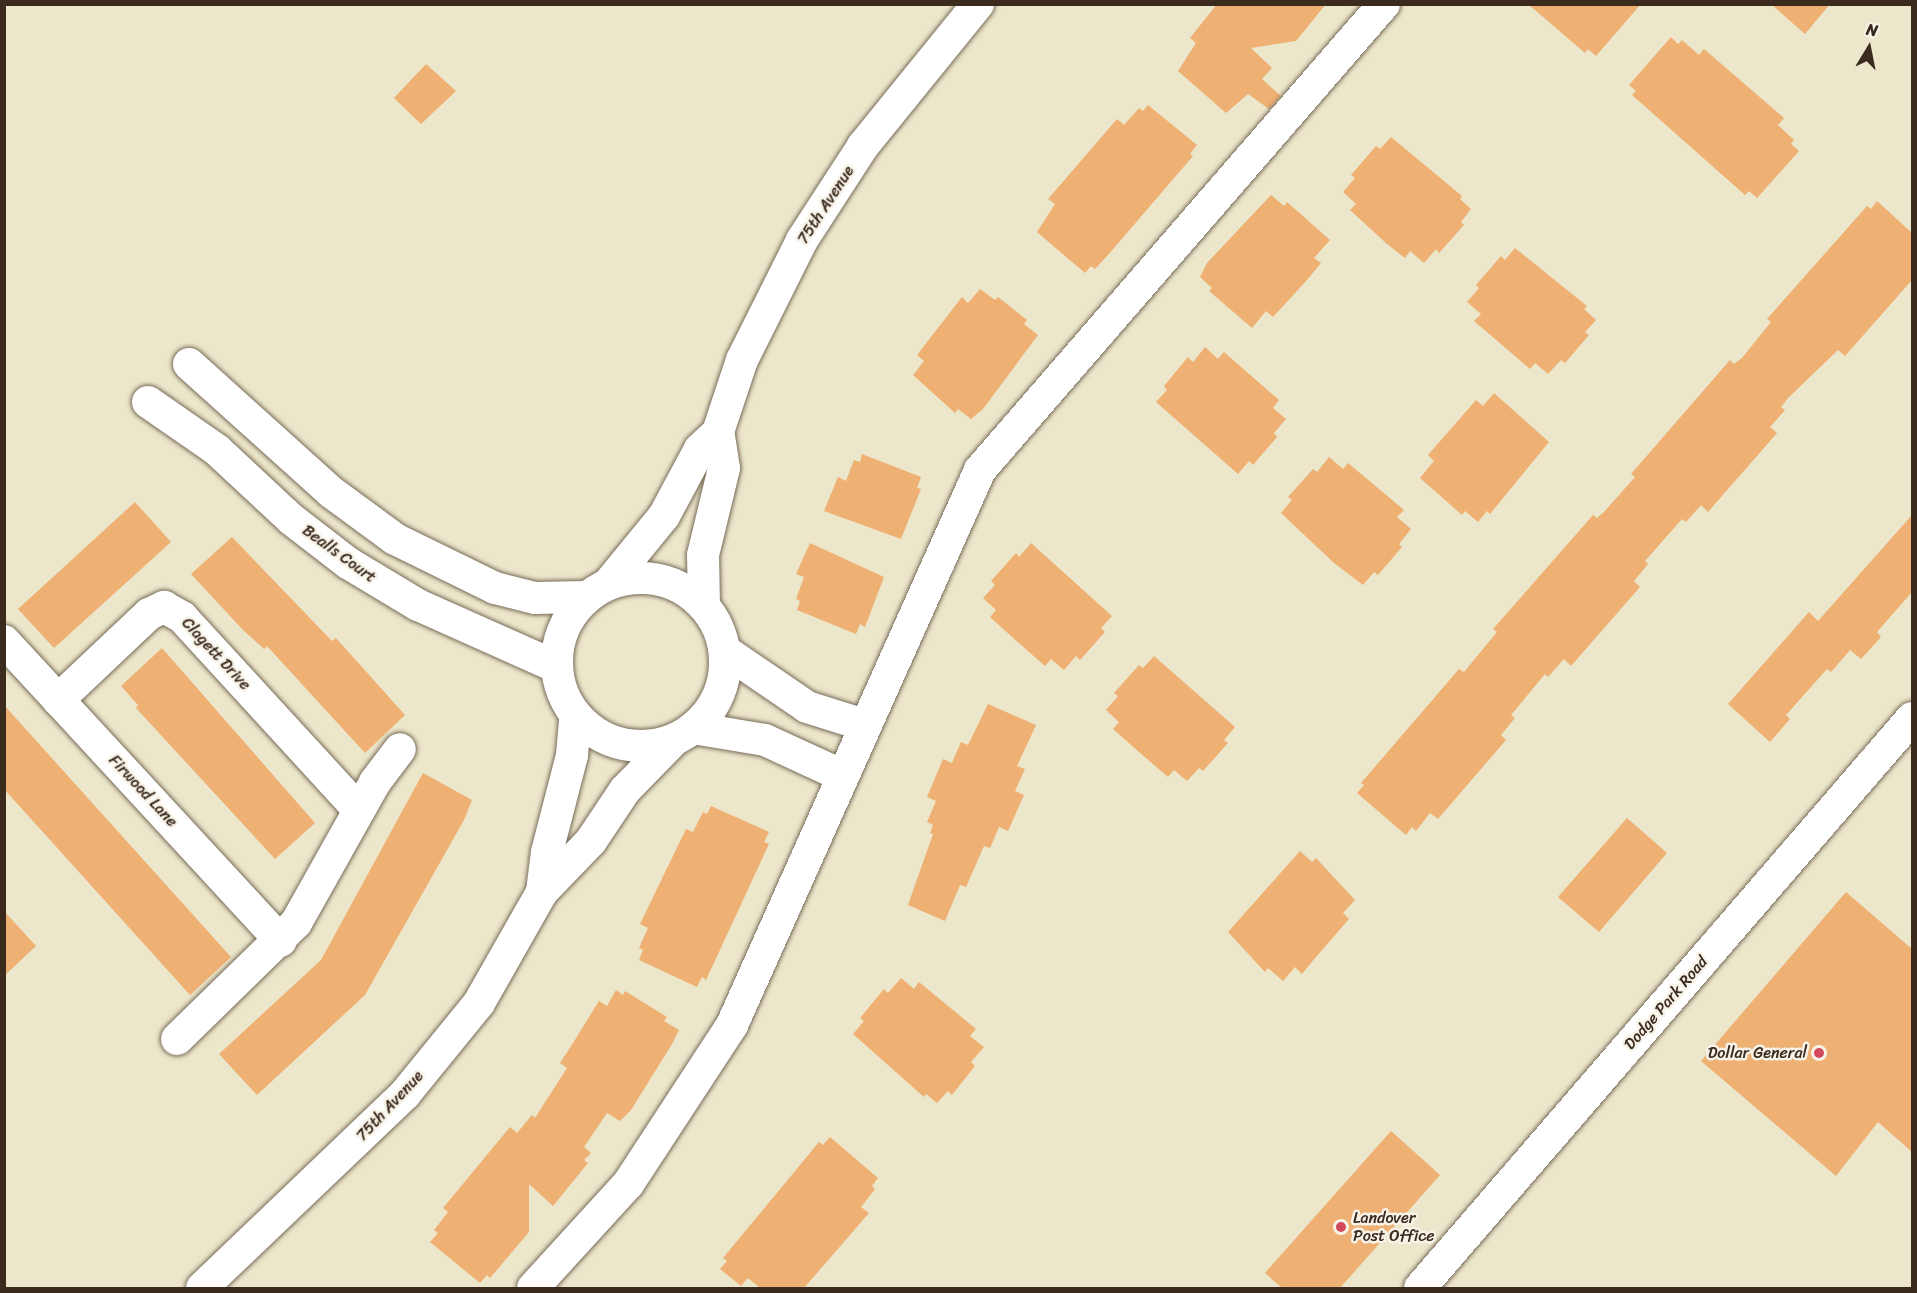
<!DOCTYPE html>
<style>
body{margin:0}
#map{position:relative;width:1917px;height:1293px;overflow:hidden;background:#ece6ca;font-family:Sriracha,sans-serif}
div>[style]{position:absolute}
.building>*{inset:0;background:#eeb073}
.roads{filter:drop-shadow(0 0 2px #796c5a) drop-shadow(0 0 2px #796c5a)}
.minor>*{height:32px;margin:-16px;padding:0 16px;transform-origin:16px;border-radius:16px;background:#fff}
.minor>.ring{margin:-16px;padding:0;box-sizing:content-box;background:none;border:32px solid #fff;border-radius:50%}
.dots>*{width:16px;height:16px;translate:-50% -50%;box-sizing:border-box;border:3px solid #f7f3e8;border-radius:50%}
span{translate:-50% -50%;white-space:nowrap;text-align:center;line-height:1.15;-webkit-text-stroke:5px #f7f3e8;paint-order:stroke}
.street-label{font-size:16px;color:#3b2a1e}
.poi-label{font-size:16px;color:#3b2a1e}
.right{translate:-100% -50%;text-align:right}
.left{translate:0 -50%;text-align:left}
.frame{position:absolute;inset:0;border:6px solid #3b2a1e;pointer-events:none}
.north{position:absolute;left:1839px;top:18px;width:60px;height:60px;-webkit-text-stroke:4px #f7f3e8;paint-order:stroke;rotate:10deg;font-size:16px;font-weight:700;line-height:24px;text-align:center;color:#3b2a1e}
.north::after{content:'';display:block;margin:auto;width:21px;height:27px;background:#3b2a1e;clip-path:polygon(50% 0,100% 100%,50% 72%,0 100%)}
</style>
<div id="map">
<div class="building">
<i style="clip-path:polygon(1217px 4px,1326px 4px,1296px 41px,1251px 48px,1272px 68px,1262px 79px,1281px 96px,1269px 109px,1248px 94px,1226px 113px,1178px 71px,1196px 43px,1190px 38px)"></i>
<i style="clip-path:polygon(1528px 4px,1641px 4px,1596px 56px,1588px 49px,1585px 53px)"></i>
<i style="clip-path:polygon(1771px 4px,1830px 4px,1805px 34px)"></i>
<i style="clip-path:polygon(1671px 37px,1678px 44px,1682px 40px,1699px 55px,1704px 49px,1784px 118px,1778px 125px,1794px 140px,1791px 144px,1799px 151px,1757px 198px,1749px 191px,1745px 195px,1632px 95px,1636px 91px,1629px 85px)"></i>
<i style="clip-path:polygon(426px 64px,456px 91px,421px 124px,394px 98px)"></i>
<i style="clip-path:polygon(1148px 105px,1197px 145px,1190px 154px,1193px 156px,1108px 255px,1095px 269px,1091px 266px,1085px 273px,1037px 232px,1055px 204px,1048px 199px,1117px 119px,1124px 125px,1139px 108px,1143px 111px)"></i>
<i style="clip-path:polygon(1391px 137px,1462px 196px,1460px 199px,1471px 209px,1461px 222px,1464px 225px,1439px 253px,1436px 249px,1424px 263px,1410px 251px,1405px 258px,1387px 244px,1350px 210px,1356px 204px,1343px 192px,1355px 178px,1351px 175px,1376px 146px,1380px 149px)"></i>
<i style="clip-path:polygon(1271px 195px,1284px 206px,1287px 202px,1330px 240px,1314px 258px,1321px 263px,1307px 280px,1273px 317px,1266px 311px,1252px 328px,1209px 291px,1212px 288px,1200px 277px,1207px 263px)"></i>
<i style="clip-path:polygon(1877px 201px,1912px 233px,1912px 280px,1845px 356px,1838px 350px,1788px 398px,1781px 407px,1785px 410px,1770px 427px,1777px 433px,1708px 512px,1701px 505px,1686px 522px,1682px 519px,1645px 561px,1648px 564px,1634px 581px,1640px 587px,1571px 666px,1564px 659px,1548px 677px,1545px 674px,1511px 715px,1515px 718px,1501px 735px,1506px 740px,1438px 819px,1430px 813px,1416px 831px,1412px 827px,1406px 835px,1357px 793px,1364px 785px,1361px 783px,1459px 669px,1464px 672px,1497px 632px,1493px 629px,1593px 515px,1597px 518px,1604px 512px,1635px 477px,1631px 474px,1730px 360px,1734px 364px,1742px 358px,1771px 322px,1767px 319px,1867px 206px,1871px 209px)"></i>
<i style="clip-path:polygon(1515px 248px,1587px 306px,1584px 309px,1596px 320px,1585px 332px,1589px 335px,1565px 363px,1561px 360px,1548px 374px,1535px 363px,1530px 369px,1474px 321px,1481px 314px,1467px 302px,1479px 288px,1476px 285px,1501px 256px,1505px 260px)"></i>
<i style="clip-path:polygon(980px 289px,995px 300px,998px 297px,1027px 320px,1024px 324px,1038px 335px,983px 409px,971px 419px,958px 409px,955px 413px,913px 375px,924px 361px,917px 355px,948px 315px,962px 297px,968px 303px)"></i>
<i style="clip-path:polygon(1205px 347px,1218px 359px,1224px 352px,1279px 400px,1273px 408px,1286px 419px,1274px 433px,1277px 437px,1253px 465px,1249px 461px,1238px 474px,1156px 402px,1167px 390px,1164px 386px,1188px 357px,1193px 362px)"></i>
<i style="clip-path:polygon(1494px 393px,1549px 442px,1490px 514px,1487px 511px,1478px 522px,1465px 511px,1462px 515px,1420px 478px,1434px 461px,1428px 455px,1476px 400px,1483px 406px)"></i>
<i style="clip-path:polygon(862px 454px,921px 477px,917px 488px,921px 489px,901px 539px,824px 511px,838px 477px,846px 481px,854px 460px,860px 462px)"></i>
<i style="clip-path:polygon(1329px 457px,1343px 469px,1348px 463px,1404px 510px,1397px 517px,1411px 529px,1399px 544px,1402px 547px,1378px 575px,1374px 572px,1363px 585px,1334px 563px,1281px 513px,1292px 500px,1288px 497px,1313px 469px,1317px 472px)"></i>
<i style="clip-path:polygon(135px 502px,171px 542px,54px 648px,18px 609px)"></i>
<i style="clip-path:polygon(1912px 515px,1912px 592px,1877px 632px,1881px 637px,1861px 659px,1850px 650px,1831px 672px,1827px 669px,1786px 715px,1790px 719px,1770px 742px,1728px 704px,1809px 612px,1818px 621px)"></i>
<i style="clip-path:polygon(232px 537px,332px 641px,336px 638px,405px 715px,365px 753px,267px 646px,264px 649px,243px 630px,191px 574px)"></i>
<i style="clip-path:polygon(810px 543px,884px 577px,865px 627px,860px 624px,856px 634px,797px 610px,800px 601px,796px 599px,804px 577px,796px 574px)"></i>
<i style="clip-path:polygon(1031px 543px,1112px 616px,1101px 628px,1105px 632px,1080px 660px,1076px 656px,1064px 670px,1051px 659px,1045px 666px,1011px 636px,990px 617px,996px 610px,983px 598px,995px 585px,991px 581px,1016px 553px,1019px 557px)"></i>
<i style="clip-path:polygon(162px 648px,315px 823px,275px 859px,136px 708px,138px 705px,121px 686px)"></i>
<i style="clip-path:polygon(1154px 656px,1235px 727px,1224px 740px,1228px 743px,1203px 771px,1199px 768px,1187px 781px,1174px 770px,1168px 777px,1139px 752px,1113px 729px,1119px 722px,1106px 710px,1118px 696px,1114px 693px,1139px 665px,1143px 668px)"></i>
<i style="clip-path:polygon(988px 704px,1036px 725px,1017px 766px,1025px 769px,1015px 791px,1024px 795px,1008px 831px,999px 827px,990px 848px,984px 846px,966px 887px,960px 885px,945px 921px,908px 905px,933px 834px,930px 833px,933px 825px,927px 822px,936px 801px,927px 797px,943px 759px,952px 763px,961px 742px,968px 745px)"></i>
<i style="clip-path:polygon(4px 705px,231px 957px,190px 995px,4px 789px)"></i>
<i style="clip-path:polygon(423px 773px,472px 800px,464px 820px,365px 995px,257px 1095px,219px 1054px,321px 960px)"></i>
<i style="clip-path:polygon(711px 806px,769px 832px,764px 842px,769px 844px,706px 980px,702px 977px,697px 987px,639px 960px,643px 950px,639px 948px,648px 928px,640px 924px,686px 829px,693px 832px,703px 812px,707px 814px)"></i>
<i style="clip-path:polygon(1627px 818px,1667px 853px,1599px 932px,1558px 897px)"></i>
<i style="clip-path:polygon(1300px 851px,1312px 862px,1316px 858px,1355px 900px,1343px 913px,1349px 919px,1316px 957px,1302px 974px,1295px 967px,1283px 981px,1268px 968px,1265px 972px,1228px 932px)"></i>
<i style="clip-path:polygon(1846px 892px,1912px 949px,1912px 1152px,1878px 1122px,1836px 1176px,1701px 1061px)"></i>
<i style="clip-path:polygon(4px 911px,36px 946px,4px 976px)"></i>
<i style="clip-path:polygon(901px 978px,914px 989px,919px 982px,976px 1029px,970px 1036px,984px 1047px,971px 1062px,975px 1066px,952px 1095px,948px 1091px,937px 1103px,926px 1094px,924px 1097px,853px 1034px,864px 1021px,860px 1018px,884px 989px,888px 993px)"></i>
<i style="clip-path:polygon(616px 990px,623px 995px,625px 991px,667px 1017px,664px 1021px,679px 1030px,672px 1044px,631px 1110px,620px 1121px,607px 1113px,584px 1147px,591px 1153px,584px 1160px,588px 1163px,553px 1206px,529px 1184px,529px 1232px,490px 1278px,487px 1275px,480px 1283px,430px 1242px,438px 1233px,434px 1230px,448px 1212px,443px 1208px,510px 1127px,517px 1133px,532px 1115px,535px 1118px,567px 1068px,560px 1063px,573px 1043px,599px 1001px,607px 1006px)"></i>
<i style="clip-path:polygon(1391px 1131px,1440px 1175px,1340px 1288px,1282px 1288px,1265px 1273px)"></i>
<i style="clip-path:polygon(830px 1137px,878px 1178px,872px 1186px,875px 1189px,861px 1207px,869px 1213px,804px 1288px,760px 1288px,748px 1278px,741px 1286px,720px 1269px,727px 1261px,723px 1258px,819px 1142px,823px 1145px)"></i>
</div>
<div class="roads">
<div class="minor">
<i style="left:189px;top:364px;width:191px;rotate:42deg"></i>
<i style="left:331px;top:492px;width:79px;rotate:36.3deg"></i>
<i style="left:395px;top:539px;width:111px;rotate:26.1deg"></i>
<i style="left:495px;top:588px;width:41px;rotate:14deg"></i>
<i style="left:535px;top:598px;width:51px;rotate:-1.1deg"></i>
<i style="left:148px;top:402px;width:84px;rotate:34.8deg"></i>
<i style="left:217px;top:450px;width:101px;rotate:43deg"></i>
<i style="left:291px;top:519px;width:72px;rotate:37.7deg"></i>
<i style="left:348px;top:563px;width:82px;rotate:31deg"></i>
<i style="left:418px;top:605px;width:150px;rotate:24deg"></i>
<i class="ring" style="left:557px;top:578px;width:136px;height:136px"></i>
<i style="left:610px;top:582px;width:85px;rotate:-50.7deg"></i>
<i style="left:664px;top:516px;width:76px;rotate:-61.8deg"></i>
<i style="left:700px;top:449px;width:25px;rotate:-43deg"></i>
<i style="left:704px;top:606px;width:51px;rotate:-91.1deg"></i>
<i style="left:703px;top:555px;width:89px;rotate:-76.4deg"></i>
<i style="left:724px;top:468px;width:36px;rotate:-99deg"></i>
<i style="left:718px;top:432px;width:76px;rotate:-71.6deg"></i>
<i style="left:742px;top:360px;width:134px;rotate:-63.4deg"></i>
<i style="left:802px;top:240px;width:112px;rotate:-57deg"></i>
<i style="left:863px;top:146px;width:183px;rotate:-51deg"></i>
<i style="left:4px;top:641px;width:408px;rotate:47.3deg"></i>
<i style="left:725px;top:651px;width:99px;rotate:34.3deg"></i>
<i style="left:807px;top:707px;width:60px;rotate:17.5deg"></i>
<i style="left:58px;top:700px;width:125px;rotate:-43.4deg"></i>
<i style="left:149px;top:614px;width:17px;rotate:-25deg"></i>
<i style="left:164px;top:607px;width:21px;rotate:29deg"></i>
<i style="left:182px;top:617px;width:262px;rotate:47.5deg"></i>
<i style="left:693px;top:728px;width:73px;rotate:9.5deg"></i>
<i style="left:765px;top:740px;width:84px;rotate:24.7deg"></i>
<i style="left:542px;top:892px;width:40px;rotate:-82.9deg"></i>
<i style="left:547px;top:852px;width:100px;rotate:-75.5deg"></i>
<i style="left:572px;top:755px;width:38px;rotate:-85deg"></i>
<i style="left:177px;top:1039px;width:166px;rotate:-44.3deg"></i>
<i style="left:296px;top:923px;width:162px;rotate:-60.7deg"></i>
<i style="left:375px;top:782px;width:41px;rotate:-52.9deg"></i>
<i style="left:202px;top:1288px;width:281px;rotate:-43.7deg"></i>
<i style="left:405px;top:1094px;width:117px;rotate:-50.9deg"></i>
<i style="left:479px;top:1003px;width:128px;rotate:-60.4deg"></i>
<i style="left:542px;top:892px;width:71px;rotate:-46.1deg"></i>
<i style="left:591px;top:841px;width:61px;rotate:-56.3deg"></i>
<i style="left:625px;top:790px;width:71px;rotate:-45.6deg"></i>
<i style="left:533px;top:1288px;width:141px;rotate:-47.6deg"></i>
<i style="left:628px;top:1184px;width:190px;rotate:-56.8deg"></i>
<i style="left:732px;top:1025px;width:608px;rotate:-65.92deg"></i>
<i style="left:980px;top:470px;width:617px;rotate:-49.08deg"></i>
<i style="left:1420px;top:1288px;width:753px;rotate:-49.2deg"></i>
</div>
</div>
<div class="dots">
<i style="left:1819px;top:1053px;background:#d1495b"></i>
<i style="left:1341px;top:1227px;background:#d1495b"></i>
</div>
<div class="street-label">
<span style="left:826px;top:205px;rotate:-57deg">75th Avenue</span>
<span style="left:339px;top:554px;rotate:36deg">Bealls Court</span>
<span style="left:216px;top:654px;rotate:47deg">Clagett Drive</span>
<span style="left:143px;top:791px;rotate:47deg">Firwood Lane</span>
<span style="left:1666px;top:1003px;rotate:-49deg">Dodge Park Road</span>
<span style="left:390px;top:1106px;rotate:-47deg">75th Avenue</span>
</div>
<div class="poi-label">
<span class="right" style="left:1807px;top:1053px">Dollar General</span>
<span class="left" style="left:1353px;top:1227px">Landover<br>Post Office</span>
</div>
<div class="frame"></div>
<div class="north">N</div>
</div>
